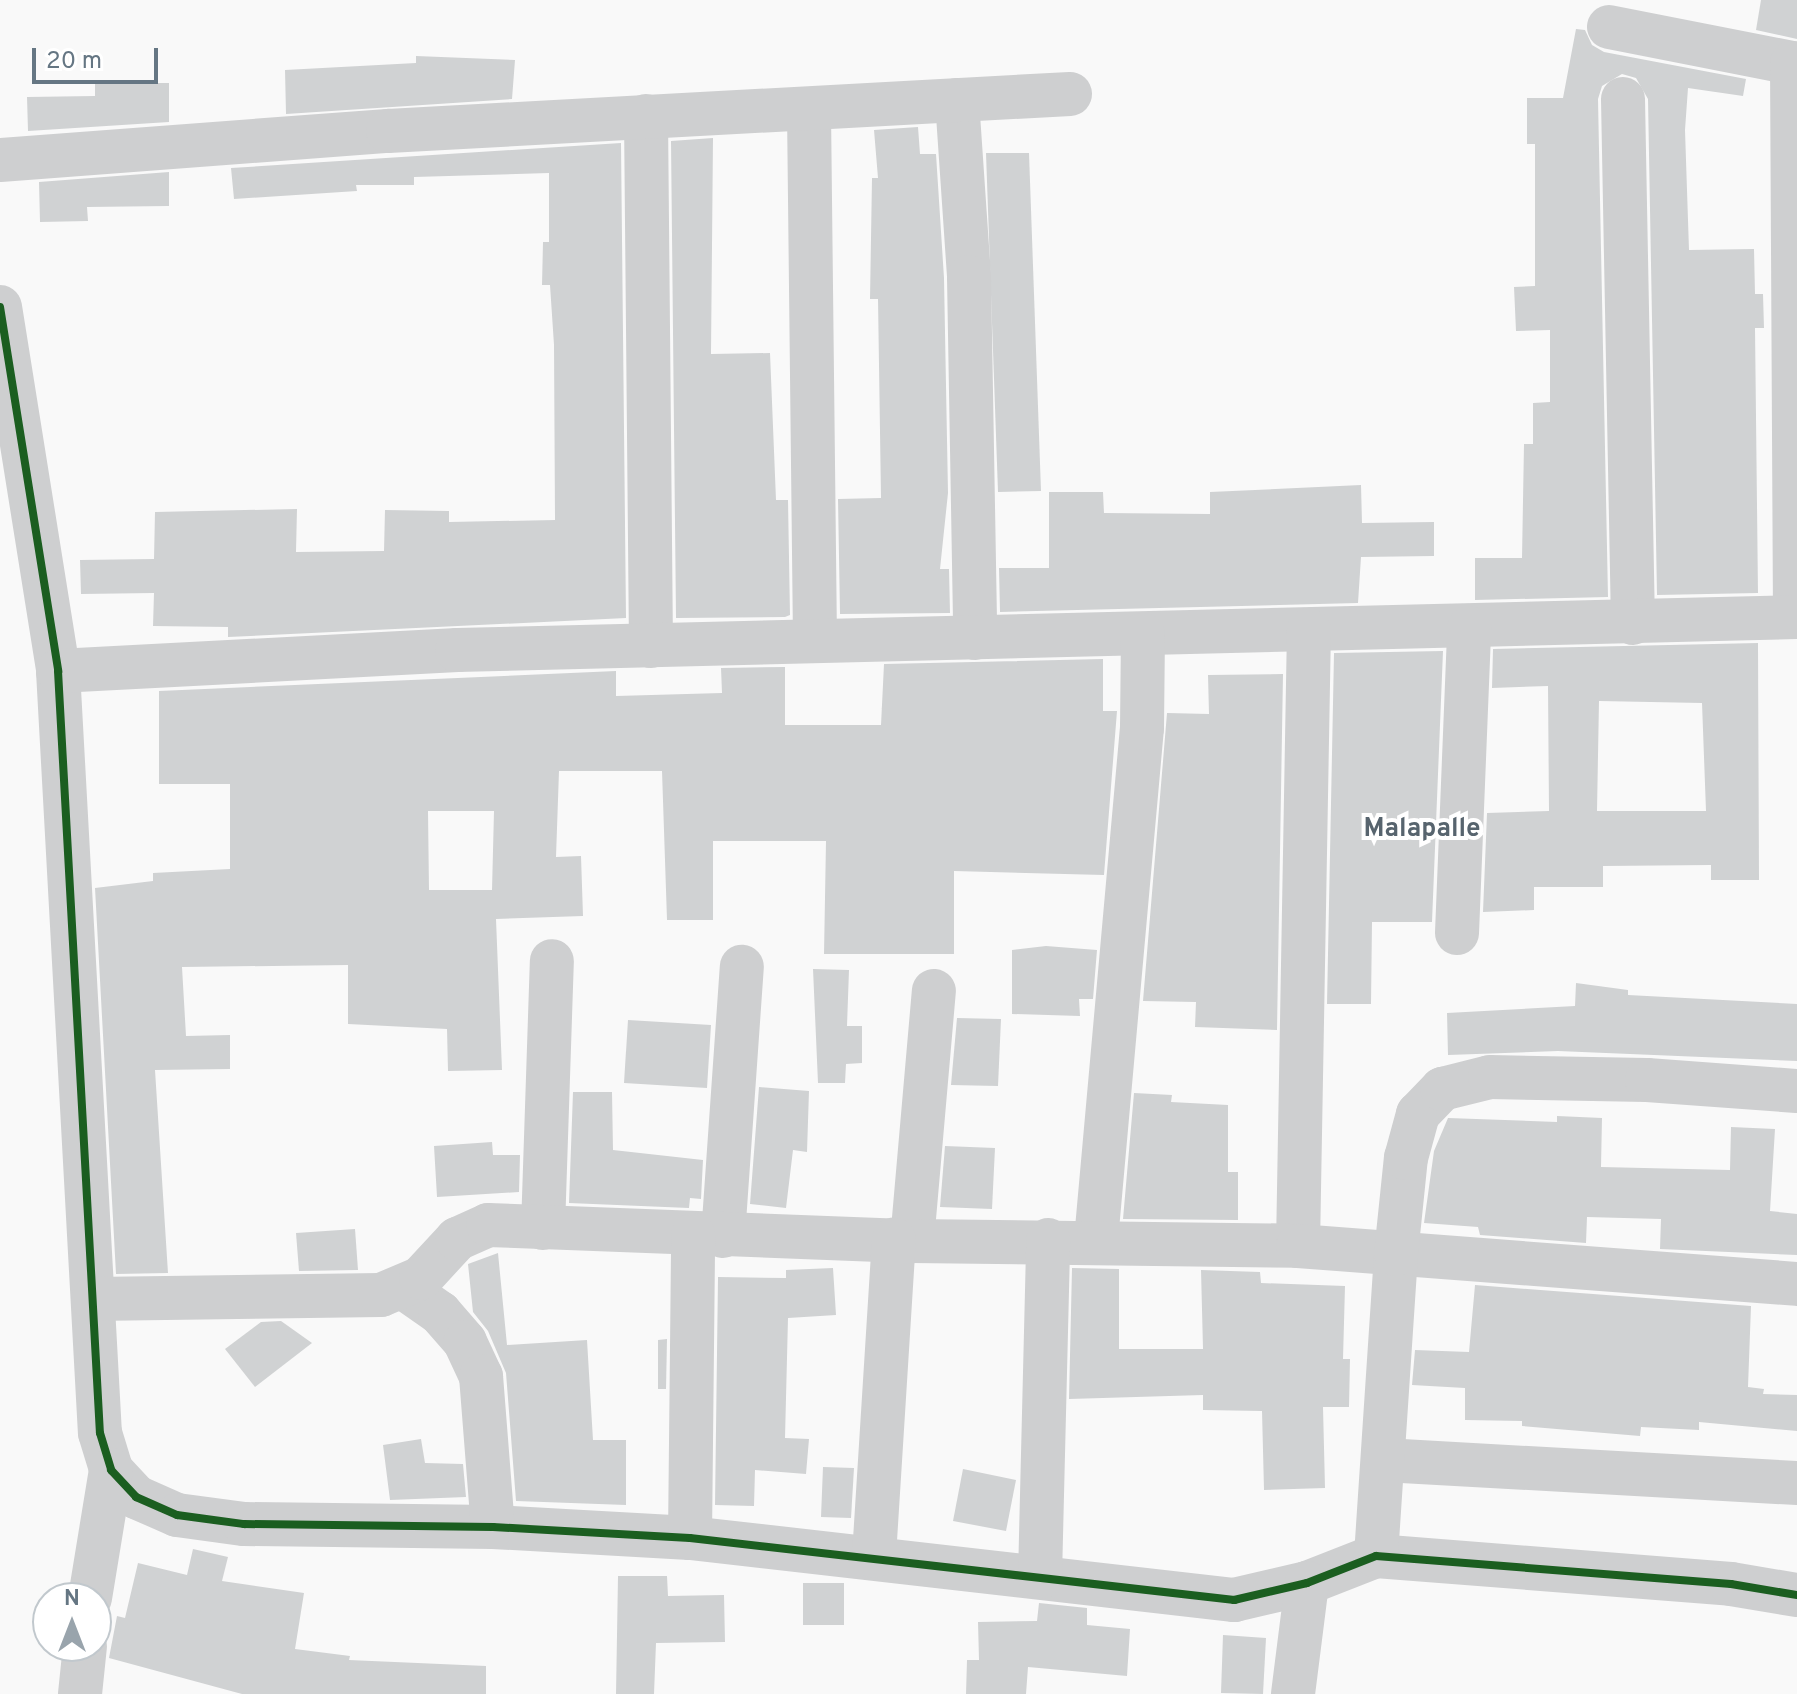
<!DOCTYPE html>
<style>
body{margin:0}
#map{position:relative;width:1797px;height:1694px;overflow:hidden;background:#f9f9f9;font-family:Overpass,sans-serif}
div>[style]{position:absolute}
.building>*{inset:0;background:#d0d2d3}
.minor>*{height:44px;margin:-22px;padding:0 22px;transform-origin:22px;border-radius:22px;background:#cecfd0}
.cycleway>*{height:8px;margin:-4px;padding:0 4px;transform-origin:4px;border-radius:4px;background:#1b5e20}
span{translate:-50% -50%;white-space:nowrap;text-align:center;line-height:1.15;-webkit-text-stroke:8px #fff;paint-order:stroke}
.quarter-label{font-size:26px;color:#57646e;font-weight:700}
.north{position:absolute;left:32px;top:1582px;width:80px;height:80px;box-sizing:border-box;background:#fff;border:2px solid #c1c8cd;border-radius:50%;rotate:0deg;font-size:22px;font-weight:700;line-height:32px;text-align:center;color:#657683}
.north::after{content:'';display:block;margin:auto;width:28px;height:36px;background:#99a4ac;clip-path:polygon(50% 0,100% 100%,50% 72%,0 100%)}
.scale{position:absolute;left:32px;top:48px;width:126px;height:36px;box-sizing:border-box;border:4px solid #657683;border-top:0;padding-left:10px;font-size:24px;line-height:28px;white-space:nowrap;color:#657683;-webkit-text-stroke:6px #fff;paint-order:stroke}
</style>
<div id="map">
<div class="building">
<i style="clip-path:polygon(1761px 0,1797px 0,1797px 39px,1756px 30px)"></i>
<i style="clip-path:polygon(1576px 29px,1585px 30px,1592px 45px,1604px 52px,1746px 79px,1743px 96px,1688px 88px,1685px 130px,1689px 250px,1754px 249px,1755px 294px,1763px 294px,1764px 328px,1755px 328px,1758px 593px,1657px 595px,1648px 99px,1636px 78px,1622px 74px,1602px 86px,1598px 99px,1608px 597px,1475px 600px,1475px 558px,1522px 558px,1524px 444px,1533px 444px,1533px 403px,1550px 402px,1550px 330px,1516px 331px,1514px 287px,1535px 286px,1535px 144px,1527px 144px,1527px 98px,1563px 98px)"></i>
<i style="clip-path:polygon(416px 56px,515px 60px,512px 99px,286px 114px,285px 70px,416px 63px)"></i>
<i style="clip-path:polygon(95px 83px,169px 83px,169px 122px,28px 131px,27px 97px,95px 96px)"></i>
<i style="clip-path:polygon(918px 127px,920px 154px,936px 154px,944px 278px,948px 493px,940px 569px,949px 569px,950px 613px,840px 614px,838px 499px,881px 498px,878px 299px,870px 299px,872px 178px,878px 178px,874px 130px)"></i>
<i style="clip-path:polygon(713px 138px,711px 354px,770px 353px,776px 500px,788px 500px,790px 615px,785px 617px,676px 618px,671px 141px)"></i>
<i style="clip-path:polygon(621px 143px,626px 618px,228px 637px,228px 627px,153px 626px,154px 593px,81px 594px,80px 560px,154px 559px,155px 512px,297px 509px,296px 552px,384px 551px,385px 510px,449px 511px,449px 522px,555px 520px,554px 345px,550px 285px,542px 285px,543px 242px,549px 242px,549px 173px,414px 177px,414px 185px,356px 185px,357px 191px,234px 199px,231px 168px)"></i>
<i style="clip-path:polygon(986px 153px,1029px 153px,1041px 491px,998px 492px)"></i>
<i style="clip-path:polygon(169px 172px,169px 206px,87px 207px,88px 221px,40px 222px,39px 182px)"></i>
<i style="clip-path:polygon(1361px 485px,1362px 523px,1434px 522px,1434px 556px,1361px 557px,1358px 603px,1000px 612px,999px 568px,1049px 568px,1049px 492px,1103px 492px,1104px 513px,1210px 514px,1210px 492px)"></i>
<i style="clip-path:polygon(evenodd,1758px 643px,1759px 880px,1711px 880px,1711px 865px,1603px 866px,1603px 887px,1534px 887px,1534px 910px,1483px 912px,1487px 813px,1549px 811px,1548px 686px,1492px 688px,1493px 649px,1758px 643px,1599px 701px,1702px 703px,1706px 811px,1597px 811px,1599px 701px)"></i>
<i style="clip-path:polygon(1443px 651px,1432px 922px,1372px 922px,1371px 1004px,1327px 1004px,1334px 653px)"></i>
<i style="clip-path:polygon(evenodd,1103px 659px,1103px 711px,1117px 711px,1104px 875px,954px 871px,954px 954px,824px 954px,826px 841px,713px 841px,713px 920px,667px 920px,662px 771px,559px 771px,556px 857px,581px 856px,583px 916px,496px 919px,502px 1070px,448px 1071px,447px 1029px,348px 1024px,348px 965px,182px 967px,186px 1036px,230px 1035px,230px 1069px,155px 1070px,168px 1273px,116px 1274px,95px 888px,153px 881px,153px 873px,230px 869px,230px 784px,159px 784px,159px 691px,616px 671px,616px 696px,722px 693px,721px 668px,785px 667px,785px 725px,881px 725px,884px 664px,1103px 659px,428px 811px,494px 811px,492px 890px,429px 890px,428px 811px)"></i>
<i style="clip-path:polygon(1283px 674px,1277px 1030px,1195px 1027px,1196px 1002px,1143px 1001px,1167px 713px,1209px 714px,1208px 675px)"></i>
<i style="clip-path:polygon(1046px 946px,1097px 950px,1093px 999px,1079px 999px,1080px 1016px,1012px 1014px,1012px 950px)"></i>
<i style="clip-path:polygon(813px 969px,849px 970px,847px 1026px,862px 1026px,862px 1063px,846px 1064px,845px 1083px,818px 1083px)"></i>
<i style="clip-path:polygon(1576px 983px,1628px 990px,1628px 995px,1797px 1004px,1797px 1061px,1558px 1051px,1448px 1055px,1447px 1013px,1575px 1006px)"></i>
<i style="clip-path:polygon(957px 1018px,1001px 1019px,998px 1086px,951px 1085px)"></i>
<i style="clip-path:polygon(628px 1020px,711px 1025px,707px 1088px,624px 1083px)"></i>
<i style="clip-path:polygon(759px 1087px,809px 1091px,807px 1152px,793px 1150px,786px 1208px,750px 1204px)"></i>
<i style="clip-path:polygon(573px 1092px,612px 1092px,613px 1150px,703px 1160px,701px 1199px,690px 1198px,689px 1208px,569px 1203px)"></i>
<i style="clip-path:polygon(1134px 1093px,1172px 1095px,1171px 1102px,1228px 1105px,1228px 1172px,1238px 1172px,1238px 1220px,1123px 1219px)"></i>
<i style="clip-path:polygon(1557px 1116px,1602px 1118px,1601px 1167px,1730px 1170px,1731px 1127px,1775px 1129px,1770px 1211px,1797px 1214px,1797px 1255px,1660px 1249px,1661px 1219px,1587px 1217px,1586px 1243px,1480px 1235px,1478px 1227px,1424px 1223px,1434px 1151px,1448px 1118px,1557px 1122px)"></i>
<i style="clip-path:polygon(492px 1142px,493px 1155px,520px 1155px,519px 1192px,437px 1197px,434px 1146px)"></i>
<i style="clip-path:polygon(945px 1146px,995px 1148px,992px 1209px,940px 1207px)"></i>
<i style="clip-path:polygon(355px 1229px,358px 1270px,299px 1271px,296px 1233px)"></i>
<i style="clip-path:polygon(498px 1253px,507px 1345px,587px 1340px,593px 1440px,626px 1440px,626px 1505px,516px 1501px,506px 1373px,488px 1331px,473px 1312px,468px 1264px)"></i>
<i style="clip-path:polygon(833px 1268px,836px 1315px,788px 1318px,785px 1438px,809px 1439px,806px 1474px,755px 1470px,754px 1506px,715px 1505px,718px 1277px,786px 1278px,786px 1270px)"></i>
<i style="clip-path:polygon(1072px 1268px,1119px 1269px,1119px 1349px,1203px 1349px,1201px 1270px,1260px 1272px,1261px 1283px,1345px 1286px,1343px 1359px,1350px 1359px,1349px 1407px,1323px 1407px,1325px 1488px,1264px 1490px,1262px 1411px,1203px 1410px,1203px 1395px,1069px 1399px)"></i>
<i style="clip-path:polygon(1475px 1285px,1751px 1306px,1748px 1387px,1764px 1389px,1763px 1394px,1797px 1395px,1797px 1431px,1699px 1422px,1699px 1430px,1641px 1427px,1640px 1436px,1522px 1426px,1522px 1421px,1465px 1420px,1465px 1388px,1412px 1385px,1415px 1350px,1469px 1352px)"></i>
<i style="clip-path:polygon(281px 1321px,312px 1343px,255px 1387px,225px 1349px,261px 1322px)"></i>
<i style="clip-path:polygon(667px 1339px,666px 1389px,658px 1389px,658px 1340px)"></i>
<i style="clip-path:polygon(421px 1439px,425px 1463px,463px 1464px,466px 1497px,390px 1500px,383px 1445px)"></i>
<i style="clip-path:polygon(823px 1467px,854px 1468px,851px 1518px,821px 1517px)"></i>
<i style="clip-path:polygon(963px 1469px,1016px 1480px,1006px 1531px,953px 1521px)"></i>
<i style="clip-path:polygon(193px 1549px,228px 1557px,222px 1581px,304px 1593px,295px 1649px,350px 1656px,349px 1660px,486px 1666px,486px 1694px,242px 1694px,109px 1658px,117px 1616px,125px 1618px,138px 1563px,187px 1575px)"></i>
<i style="clip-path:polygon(618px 1576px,667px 1576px,668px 1596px,724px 1595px,725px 1642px,656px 1643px,654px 1694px,616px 1694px)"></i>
<i style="clip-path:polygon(803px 1583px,844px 1583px,844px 1625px,803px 1625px)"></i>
<i style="clip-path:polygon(1039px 1603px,1087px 1608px,1087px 1625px,1130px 1629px,1127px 1676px,1028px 1667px,1026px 1694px,966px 1694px,967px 1660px,979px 1660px,978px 1622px,1037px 1621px)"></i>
<i style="clip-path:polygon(1223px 1635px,1266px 1638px,1263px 1694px,1221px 1693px)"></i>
</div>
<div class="minor">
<i style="left:1609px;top:27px;width:192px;rotate:11.1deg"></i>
<i style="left:1792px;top:63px;width:554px;rotate:89.69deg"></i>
<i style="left:1623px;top:99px;width:524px;rotate:88.91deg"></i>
<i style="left:957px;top:100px;width:177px;rotate:86.1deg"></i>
<i style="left:969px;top:277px;width:361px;rotate:89deg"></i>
<i style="left:809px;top:111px;width:530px;rotate:89.35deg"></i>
<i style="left:646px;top:116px;width:530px;rotate:89.46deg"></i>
<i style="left:0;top:160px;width:389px;rotate:-4.3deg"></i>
<i style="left:388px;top:131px;width:683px;rotate:-3.11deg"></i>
<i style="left:0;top:307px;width:369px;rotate:80.9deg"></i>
<i style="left:58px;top:671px;width:763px;rotate:86.85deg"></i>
<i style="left:100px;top:1433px;width:39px;rotate:73deg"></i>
<i style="left:111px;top:1470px;width:37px;rotate:47deg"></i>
<i style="left:136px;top:1497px;width:45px;rotate:23.7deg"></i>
<i style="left:177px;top:1515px;width:68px;rotate:7.7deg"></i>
<i style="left:244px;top:1524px;width:249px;rotate:0.7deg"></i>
<i style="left:493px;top:1527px;width:197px;rotate:3.2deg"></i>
<i style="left:690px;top:1538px;width:548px;rotate:6.5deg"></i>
<i style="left:1234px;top:1600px;width:75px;rotate:-13.1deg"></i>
<i style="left:1307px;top:1583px;width:74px;rotate:-21.4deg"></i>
<i style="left:1376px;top:1556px;width:356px;rotate:4.5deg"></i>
<i style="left:1731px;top:1584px;width:67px;rotate:9.5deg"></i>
<i style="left:58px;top:671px;width:400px;rotate:-3deg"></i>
<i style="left:457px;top:650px;width:1340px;rotate:-1.41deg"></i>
<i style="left:1457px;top:933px;width:305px;rotate:-87.7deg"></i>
<i style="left:543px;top:1228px;width:267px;rotate:-88.1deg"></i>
<i style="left:723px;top:1236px;width:270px;rotate:-86deg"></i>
<i style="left:1096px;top:1240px;width:514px;rotate:-84.87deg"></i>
<i style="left:1142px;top:728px;width:93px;rotate:-89.4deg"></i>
<i style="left:912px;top:1241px;width:251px;rotate:-85deg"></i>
<i style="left:1298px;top:1246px;width:616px;rotate:-88.98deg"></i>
<i style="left:404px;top:1288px;width:44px;rotate:34.8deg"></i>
<i style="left:440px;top:1313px;width:38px;rotate:49deg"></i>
<i style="left:465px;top:1342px;width:38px;rotate:65deg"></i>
<i style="left:481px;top:1376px;width:151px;rotate:85.5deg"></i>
<i style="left:93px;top:1299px;width:288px;rotate:-0.8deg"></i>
<i style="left:381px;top:1295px;width:43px;rotate:-23deg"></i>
<i style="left:421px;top:1278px;width:53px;rotate:-47.3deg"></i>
<i style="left:457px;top:1239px;width:34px;rotate:-24deg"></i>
<i style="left:488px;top:1225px;width:424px;rotate:2.2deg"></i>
<i style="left:912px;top:1241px;width:386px;rotate:0.7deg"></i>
<i style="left:1298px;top:1246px;width:500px;rotate:4.35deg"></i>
<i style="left:1384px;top:1460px;width:414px;rotate:3.2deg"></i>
<i style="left:690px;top:1538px;width:303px;rotate:-89.4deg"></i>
<i style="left:874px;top:1556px;width:317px;rotate:-86.4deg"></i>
<i style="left:1376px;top:1556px;width:303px;rotate:-86.2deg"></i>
<i style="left:1396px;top:1254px;width:97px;rotate:-84.1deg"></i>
<i style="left:1406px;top:1158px;width:46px;rotate:-74.7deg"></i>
<i style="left:1418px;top:1114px;width:35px;rotate:-46deg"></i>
<i style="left:1442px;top:1089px;width:49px;rotate:-14deg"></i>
<i style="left:1490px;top:1077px;width:157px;rotate:1.1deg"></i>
<i style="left:1647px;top:1080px;width:150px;rotate:4.2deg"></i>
<i style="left:1040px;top:1577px;width:337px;rotate:-88.6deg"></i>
<i style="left:90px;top:1598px;width:130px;rotate:-80.7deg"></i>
<i style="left:80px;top:1694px;width:48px;rotate:-84.1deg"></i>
<i style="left:1293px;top:1694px;width:112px;rotate:-82.8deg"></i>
</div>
<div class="cycleway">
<i style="left:0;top:307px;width:369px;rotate:80.9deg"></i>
<i style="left:58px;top:671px;width:763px;rotate:86.85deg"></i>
<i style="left:100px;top:1433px;width:39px;rotate:73deg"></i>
<i style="left:111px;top:1470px;width:37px;rotate:47deg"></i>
<i style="left:136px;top:1497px;width:45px;rotate:23.7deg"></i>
<i style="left:177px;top:1515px;width:68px;rotate:7.7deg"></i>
<i style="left:244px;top:1524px;width:249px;rotate:0.7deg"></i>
<i style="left:493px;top:1527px;width:197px;rotate:3.2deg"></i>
<i style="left:690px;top:1538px;width:548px;rotate:6.5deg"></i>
<i style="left:1234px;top:1600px;width:75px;rotate:-13.1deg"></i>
<i style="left:1307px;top:1583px;width:74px;rotate:-21.4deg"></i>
<i style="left:1376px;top:1556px;width:356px;rotate:4.5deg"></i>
<i style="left:1731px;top:1584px;width:67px;rotate:9.5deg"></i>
</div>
<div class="quarter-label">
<span style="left:1422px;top:830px">Malapalle</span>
</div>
<div class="north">N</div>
<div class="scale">20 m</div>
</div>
